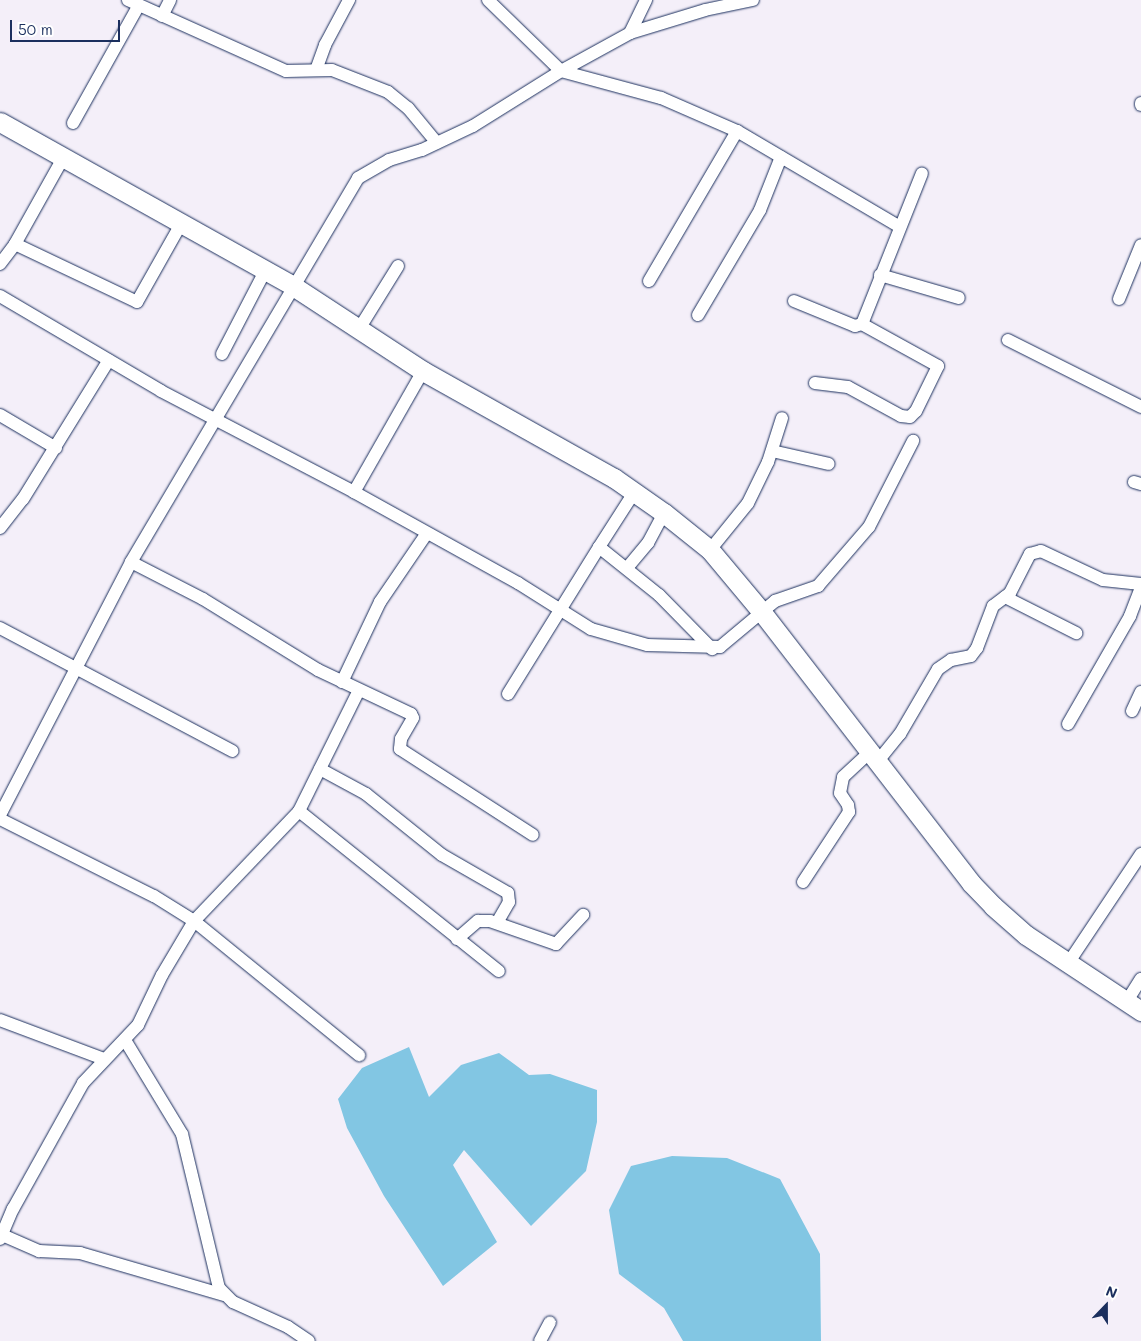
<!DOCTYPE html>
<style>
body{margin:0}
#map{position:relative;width:1141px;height:1341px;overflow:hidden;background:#f4eff9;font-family:Mali,sans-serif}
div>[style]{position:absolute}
.water>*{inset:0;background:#82c6e3}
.roads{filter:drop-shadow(0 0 1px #1b2f5e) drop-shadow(0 0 1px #1b2f5e)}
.street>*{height:12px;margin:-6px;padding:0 6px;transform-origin:6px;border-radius:6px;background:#fff}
.secondary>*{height:19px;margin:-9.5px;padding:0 9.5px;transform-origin:9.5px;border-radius:9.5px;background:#fff}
span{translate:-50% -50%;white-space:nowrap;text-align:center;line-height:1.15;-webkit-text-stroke:4px #fff;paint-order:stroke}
.north{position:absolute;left:1081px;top:1281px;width:50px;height:50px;-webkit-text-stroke:4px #fff;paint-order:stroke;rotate:22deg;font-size:14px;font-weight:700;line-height:20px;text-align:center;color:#1b2f5e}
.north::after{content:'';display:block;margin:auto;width:18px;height:22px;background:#1b2f5e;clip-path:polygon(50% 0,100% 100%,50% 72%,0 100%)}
.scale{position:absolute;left:10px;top:20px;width:110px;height:22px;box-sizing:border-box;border:2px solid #1b2f5e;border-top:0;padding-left:6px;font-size:15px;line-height:18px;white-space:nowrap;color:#1b2f5e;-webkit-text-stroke:4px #fff;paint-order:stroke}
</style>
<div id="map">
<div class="water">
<i style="clip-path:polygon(409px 1047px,429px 1097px,461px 1065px,499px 1053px,529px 1075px,550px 1074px,597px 1090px,597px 1122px,586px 1171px,531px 1226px,464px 1150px,453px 1165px,497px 1242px,443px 1286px,384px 1196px,347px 1128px,338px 1099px,362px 1068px)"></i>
<i style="clip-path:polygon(672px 1156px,727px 1158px,780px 1179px,820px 1254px,821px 1341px,683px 1341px,664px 1308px,619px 1274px,609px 1210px,631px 1166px)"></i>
</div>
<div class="roads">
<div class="street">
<i style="left:128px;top:0;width:173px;rotate:24.2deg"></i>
<i style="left:286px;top:71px;width:46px;rotate:-1.2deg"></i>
<i style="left:332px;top:70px;width:60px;rotate:21.4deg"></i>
<i style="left:388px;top:92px;width:26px;rotate:39deg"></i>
<i style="left:408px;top:108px;width:45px;rotate:50.4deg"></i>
<i style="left:488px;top:0;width:102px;rotate:44.2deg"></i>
<i style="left:561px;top:71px;width:104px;rotate:15.1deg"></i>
<i style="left:661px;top:98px;width:83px;rotate:23.5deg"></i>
<i style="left:737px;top:131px;width:189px;rotate:30.5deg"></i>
<i style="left:162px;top:16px;width:18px;rotate:-63deg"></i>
<i style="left:630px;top:33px;width:37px;rotate:-64deg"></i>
<i style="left:316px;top:70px;width:27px;rotate:-70deg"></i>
<i style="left:325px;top:45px;width:51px;rotate:-61.9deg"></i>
<i style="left:1141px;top:103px;width:2px;rotate:90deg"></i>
<i style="left:73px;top:123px;width:135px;rotate:-60.8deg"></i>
<i style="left:15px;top:244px;width:135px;rotate:25.4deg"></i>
<i style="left:137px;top:302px;width:90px;rotate:-60.6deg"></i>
<i style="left:0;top:264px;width:25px;rotate:-53deg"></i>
<i style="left:15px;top:244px;width:98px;rotate:-60.8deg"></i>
<i style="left:880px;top:275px;width:82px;rotate:16.2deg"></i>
<i style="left:649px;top:281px;width:174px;rotate:-59.6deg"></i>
<i style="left:0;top:296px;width:187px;rotate:30.5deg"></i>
<i style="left:161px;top:391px;width:218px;rotate:27.6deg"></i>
<i style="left:354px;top:492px;width:188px;rotate:29deg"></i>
<i style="left:518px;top:583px;width:86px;rotate:32.2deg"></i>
<i style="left:591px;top:629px;width:58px;rotate:15.9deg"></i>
<i style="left:647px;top:645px;width:73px;rotate:1.6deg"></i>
<i style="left:720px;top:647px;width:72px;rotate:-39.9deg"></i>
<i style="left:775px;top:601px;width:46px;rotate:-19.2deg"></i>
<i style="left:818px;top:586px;width:78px;rotate:-49.2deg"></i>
<i style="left:869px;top:527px;width:97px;rotate:-62.9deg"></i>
<i style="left:1119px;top:299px;width:58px;rotate:-67.8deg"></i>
<i style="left:794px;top:301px;width:66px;rotate:22.3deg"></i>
<i style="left:855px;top:326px;width:7px;rotate:-16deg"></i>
<i style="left:862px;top:324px;width:162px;rotate:-68.3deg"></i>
<i style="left:698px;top:315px;width:122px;rotate:-59.4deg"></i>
<i style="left:760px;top:210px;width:57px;rotate:-68.4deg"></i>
<i style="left:359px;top:329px;width:74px;rotate:-58.2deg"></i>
<i style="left:1008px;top:340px;width:149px;rotate:26.7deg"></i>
<i style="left:222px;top:354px;width:93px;rotate:-62.6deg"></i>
<i style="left:815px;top:383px;width:33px;rotate:7deg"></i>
<i style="left:848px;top:387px;width:60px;rotate:28.7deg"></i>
<i style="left:901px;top:416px;width:9px;rotate:6deg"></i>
<i style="left:910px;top:417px;width:8px;rotate:-45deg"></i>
<i style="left:916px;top:411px;width:50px;rotate:-63.9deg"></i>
<i style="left:938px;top:366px;width:87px;rotate:-151.1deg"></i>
<i style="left:0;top:415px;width:65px;rotate:30.5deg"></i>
<i style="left:772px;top:451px;width:58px;rotate:12.8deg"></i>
<i style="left:1134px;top:482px;width:7px;rotate:16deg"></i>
<i style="left:635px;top:491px;width:67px;rotate:122.7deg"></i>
<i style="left:599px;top:547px;width:77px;rotate:38.7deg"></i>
<i style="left:659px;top:595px;width:76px;rotate:45.5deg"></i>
<i style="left:354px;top:492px;width:139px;rotate:-60.3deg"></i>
<i style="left:0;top:528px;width:37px;rotate:-52deg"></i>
<i style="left:23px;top:499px;width:163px;rotate:-58.3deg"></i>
<i style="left:710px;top:550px;width:60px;rotate:-51deg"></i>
<i style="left:748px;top:503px;width:46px;rotate:-64deg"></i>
<i style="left:768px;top:462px;width:46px;rotate:-72.3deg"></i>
<i style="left:131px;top:562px;width:81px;rotate:27.2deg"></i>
<i style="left:203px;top:599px;width:135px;rotate:31.7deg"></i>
<i style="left:318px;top:670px;width:103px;rotate:25.3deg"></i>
<i style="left:411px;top:714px;width:4px;rotate:63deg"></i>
<i style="left:413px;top:718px;width:24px;rotate:120deg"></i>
<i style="left:401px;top:739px;width:10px;rotate:96deg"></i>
<i style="left:400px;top:749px;width:158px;rotate:32.9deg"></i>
<i style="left:627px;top:568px;width:33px;rotate:-50deg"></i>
<i style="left:648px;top:543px;width:34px;rotate:-62deg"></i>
<i style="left:1005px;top:597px;width:80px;rotate:26.9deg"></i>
<i style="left:0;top:628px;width:263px;rotate:27.9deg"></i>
<i style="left:342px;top:682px;width:89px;rotate:-64.6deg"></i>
<i style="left:380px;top:602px;width:83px;rotate:-55.7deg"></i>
<i style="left:508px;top:694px;width:173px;rotate:-58.2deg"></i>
<i style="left:1132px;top:711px;width:21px;rotate:-65deg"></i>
<i style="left:1068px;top:724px;width:125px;rotate:-60.1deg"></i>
<i style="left:1130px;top:616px;width:31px;rotate:-69deg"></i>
<i style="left:878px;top:761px;width:35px;rotate:-51deg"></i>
<i style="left:900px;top:734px;width:75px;rotate:-59.7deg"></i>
<i style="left:938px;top:669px;width:16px;rotate:-35deg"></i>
<i style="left:951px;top:660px;width:20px;rotate:-11deg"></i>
<i style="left:971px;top:656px;width:10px;rotate:-53deg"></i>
<i style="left:977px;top:648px;width:45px;rotate:-69.1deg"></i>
<i style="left:993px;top:606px;width:21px;rotate:-37deg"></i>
<i style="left:1010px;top:593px;width:44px;rotate:-62.9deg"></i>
<i style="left:1030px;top:554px;width:11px;rotate:-15deg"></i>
<i style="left:1041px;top:551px;width:68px;rotate:25.1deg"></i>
<i style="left:1103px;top:580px;width:38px;rotate:6deg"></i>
<i style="left:320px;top:769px;width:52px;rotate:28.5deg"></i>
<i style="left:366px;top:794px;width:97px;rotate:38.8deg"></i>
<i style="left:442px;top:855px;width:76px;rotate:29.9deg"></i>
<i style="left:508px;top:893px;width:9px;rotate:84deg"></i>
<i style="left:509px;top:902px;width:24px;rotate:120deg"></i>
<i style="left:299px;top:811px;width:256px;rotate:38.7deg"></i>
<i style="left:0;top:815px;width:285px;rotate:-62.6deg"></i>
<i style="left:131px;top:562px;width:446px;rotate:-59.4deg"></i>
<i style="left:358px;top:178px;width:36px;rotate:-30deg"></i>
<i style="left:389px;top:160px;width:34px;rotate:-17deg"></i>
<i style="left:422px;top:150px;width:56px;rotate:-25.2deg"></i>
<i style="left:473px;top:126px;width:104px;rotate:-32deg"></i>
<i style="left:561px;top:71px;width:79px;rotate:-28.8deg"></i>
<i style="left:630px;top:33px;width:78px;rotate:-17deg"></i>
<i style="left:705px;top:10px;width:49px;rotate:-11.8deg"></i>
<i style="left:0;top:819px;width:172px;rotate:26.6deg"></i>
<i style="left:154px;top:896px;width:47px;rotate:32deg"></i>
<i style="left:194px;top:921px;width:213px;rotate:39.1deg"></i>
<i style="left:803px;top:882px;width:84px;rotate:-56.7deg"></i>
<i style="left:849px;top:812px;width:7px;rotate:-98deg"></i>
<i style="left:848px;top:805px;width:14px;rotate:-124deg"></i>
<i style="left:840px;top:793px;width:16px;rotate:-79deg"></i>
<i style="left:843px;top:777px;width:37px;rotate:-43deg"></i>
<i style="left:457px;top:939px;width:28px;rotate:-41deg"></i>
<i style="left:478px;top:921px;width:12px"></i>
<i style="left:490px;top:921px;width:70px;rotate:19.2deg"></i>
<i style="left:556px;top:944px;width:40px;rotate:-47deg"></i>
<i style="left:1069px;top:962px;width:130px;rotate:-56.3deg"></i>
<i style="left:1127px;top:1001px;width:26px;rotate:-58deg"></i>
<i style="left:0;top:1020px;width:111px;rotate:20.6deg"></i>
<i style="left:125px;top:1040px;width:110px;rotate:58.8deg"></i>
<i style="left:182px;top:1134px;width:158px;rotate:76.5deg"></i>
<i style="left:219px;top:1288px;width:20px;rotate:45deg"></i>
<i style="left:233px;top:1302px;width:60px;rotate:24.4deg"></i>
<i style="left:288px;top:1327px;width:25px;rotate:34deg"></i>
<i style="left:0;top:1234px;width:43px;rotate:23.6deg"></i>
<i style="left:39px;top:1251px;width:41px;rotate:2.8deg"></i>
<i style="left:80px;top:1253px;width:150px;rotate:16.3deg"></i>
<i style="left:0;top:1239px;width:33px;rotate:-67deg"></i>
<i style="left:13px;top:1209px;width:144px;rotate:-60.9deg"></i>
<i style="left:83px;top:1083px;width:80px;rotate:-46.5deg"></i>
<i style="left:138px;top:1025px;width:55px;rotate:-64.4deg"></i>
<i style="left:162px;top:975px;width:63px;rotate:-59.3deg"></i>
<i style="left:194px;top:921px;width:152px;rotate:-46.3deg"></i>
<i style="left:299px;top:811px;width:135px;rotate:-63.6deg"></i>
<i style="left:540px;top:1341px;width:21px;rotate:-62deg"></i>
</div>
<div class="secondary">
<i style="left:0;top:122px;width:336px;rotate:29.2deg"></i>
<i style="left:293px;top:286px;width:155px;rotate:33.2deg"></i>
<i style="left:423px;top:371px;width:219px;rotate:29.3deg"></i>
<i style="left:614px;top:478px;width:61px;rotate:35deg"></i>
<i style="left:664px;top:513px;width:59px;rotate:38.8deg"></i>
<i style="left:710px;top:550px;width:80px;rotate:50.1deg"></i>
<i style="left:761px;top:611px;width:344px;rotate:52.3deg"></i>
<i style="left:971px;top:883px;width:32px;rotate:46deg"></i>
<i style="left:993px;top:906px;width:44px;rotate:41.3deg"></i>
<i style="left:1026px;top:935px;width:138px;rotate:33.5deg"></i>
</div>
</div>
<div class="north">N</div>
<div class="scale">50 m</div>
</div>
